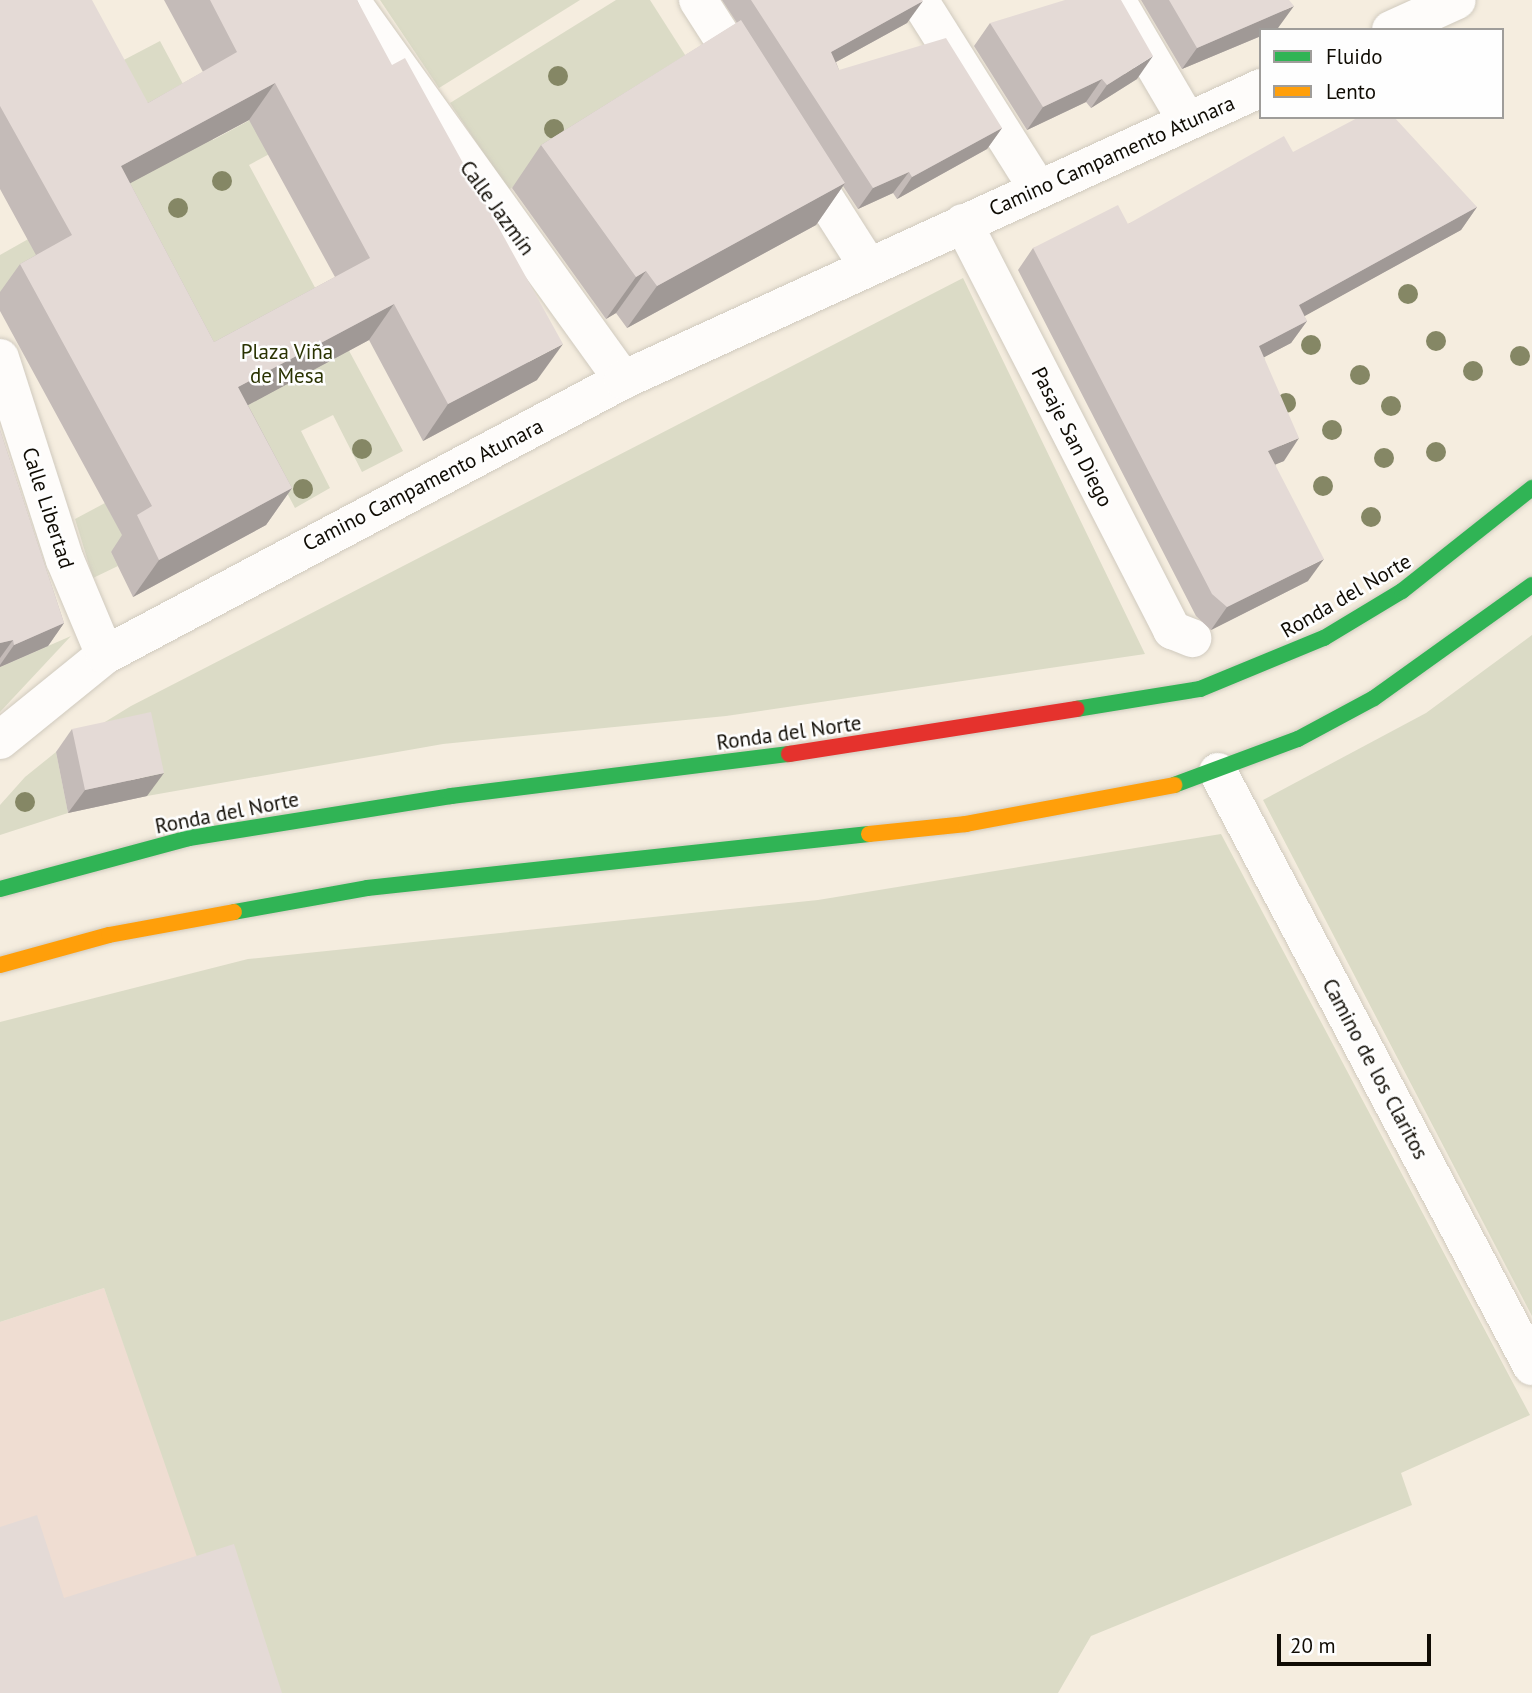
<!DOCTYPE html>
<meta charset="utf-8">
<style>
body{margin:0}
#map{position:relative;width:1532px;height:1693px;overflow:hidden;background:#f5eddf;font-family:"PT Sans",sans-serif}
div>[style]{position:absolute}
.industrial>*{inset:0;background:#efddd2}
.green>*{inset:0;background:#dbdbc6}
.roads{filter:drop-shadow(0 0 2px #d0cabe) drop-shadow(0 0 2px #d0cabe)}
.street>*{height:38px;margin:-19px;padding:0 19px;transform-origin:19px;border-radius:19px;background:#fefcfa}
.fast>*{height:16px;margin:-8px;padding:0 8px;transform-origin:8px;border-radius:8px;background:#30b455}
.slow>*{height:16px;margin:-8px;padding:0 8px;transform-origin:8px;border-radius:8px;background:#ff9f0a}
.jam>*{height:16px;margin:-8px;padding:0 8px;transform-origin:8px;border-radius:8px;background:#e5322d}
.trees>*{width:20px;height:20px;margin:-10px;border-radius:50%;background:#858765}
.wall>*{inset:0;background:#c4bbb8}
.shaded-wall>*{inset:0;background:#a09996}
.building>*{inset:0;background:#e4dad6}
span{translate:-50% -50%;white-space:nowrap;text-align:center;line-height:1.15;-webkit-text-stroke:5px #fefefe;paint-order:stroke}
.street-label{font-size:21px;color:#100c04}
.park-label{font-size:21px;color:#2a3302}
.legend{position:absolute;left:1259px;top:28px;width:245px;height:91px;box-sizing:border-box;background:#fefefe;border:2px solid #9f9d9a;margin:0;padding:9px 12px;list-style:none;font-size:21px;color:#100c04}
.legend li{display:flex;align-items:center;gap:14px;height:35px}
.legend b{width:35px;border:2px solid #9f9d9a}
.scale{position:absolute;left:1277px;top:1634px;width:154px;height:32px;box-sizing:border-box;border:4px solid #100c04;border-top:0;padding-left:9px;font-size:21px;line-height:24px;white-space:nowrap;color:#100c04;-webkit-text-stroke:5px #fefefe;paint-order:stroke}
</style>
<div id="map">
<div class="industrial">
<i style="clip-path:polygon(104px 1288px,208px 1581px,0 1693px,0 1322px)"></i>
</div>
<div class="green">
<i style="clip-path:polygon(380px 0,580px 0,439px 88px)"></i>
<i style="clip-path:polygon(616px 0,650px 0,696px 72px,508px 190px,450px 103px)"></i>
<i style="clip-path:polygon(160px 41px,213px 140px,363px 59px,383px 93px,249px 165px,403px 451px,362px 472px,333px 415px,301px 431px,330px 488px,295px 508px,142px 220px,0 297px,0 255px,85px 207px,118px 63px)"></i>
<i style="clip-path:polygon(963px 278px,1145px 654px,726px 716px,443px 744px,147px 796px,134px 736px,56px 752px,68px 813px,0 835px,0 805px,25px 777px,56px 752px,131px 706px)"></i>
<i style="clip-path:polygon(105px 503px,127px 543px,111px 552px,118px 566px,93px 578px,75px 519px)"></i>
<i style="clip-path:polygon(1532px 635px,1532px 1316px,1263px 800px,1426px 713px)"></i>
<i style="clip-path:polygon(71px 636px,0 712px,0 667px)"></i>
<i style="clip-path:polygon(1221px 834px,1530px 1415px,1401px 1473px,1412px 1505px,1091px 1636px,1058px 1693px,244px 1693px,104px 1288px,0 1322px,0 1022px,248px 959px,818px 900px)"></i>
</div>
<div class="roads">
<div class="street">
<i style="left:350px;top:0;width:468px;rotate:54.3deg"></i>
<i style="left:698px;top:0;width:93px;rotate:57.3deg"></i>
<i style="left:919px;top:0;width:223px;rotate:57.8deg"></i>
<i style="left:1116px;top:0;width:140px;rotate:59.6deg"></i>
<i style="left:1391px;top:30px;width:72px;rotate:-24.4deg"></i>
<i style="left:801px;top:161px;width:125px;rotate:57.5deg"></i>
<i style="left:963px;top:223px;width:458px;rotate:62.8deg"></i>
<i style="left:1172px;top:630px;width:22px;rotate:22deg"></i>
<i style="left:0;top:358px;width:212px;rotate:72.2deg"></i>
<i style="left:65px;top:560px;width:103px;rotate:67.2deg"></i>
<i style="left:0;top:740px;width:135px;rotate:-39deg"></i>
<i style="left:105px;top:655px;width:586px;rotate:-27.96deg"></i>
<i style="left:623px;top:380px;width:702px;rotate:-24.59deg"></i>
<i style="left:1218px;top:772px;width:672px;rotate:62.14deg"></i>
</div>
<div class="fast">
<i style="left:1076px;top:709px;width:126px;rotate:-9.2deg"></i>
<i style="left:1200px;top:689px;width:134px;rotate:-22.4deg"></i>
<i style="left:1324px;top:638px;width:91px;rotate:-31.1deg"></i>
<i style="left:1402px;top:591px;width:166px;rotate:-38.4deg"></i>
<i style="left:1174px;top:785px;width:132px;rotate:-20.4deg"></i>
<i style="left:1298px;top:739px;width:86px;rotate:-28.3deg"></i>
<i style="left:1374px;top:698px;width:194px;rotate:-35.6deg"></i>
<i style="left:0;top:889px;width:196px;rotate:-15.1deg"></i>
<i style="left:189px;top:838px;width:265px;rotate:-9.1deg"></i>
<i style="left:451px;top:796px;width:341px;rotate:-7.1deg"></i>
<i style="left:234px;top:912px;width:135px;rotate:-10.2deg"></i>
<i style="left:367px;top:888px;width:505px;rotate:-6.14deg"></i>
</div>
<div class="slow">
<i style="left:869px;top:834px;width:98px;rotate:-5.9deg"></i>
<i style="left:966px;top:824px;width:212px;rotate:-10.6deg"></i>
<i style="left:0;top:965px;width:113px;rotate:-15.4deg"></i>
<i style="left:109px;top:935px;width:127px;rotate:-10.4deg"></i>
</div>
<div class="jam">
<i style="left:789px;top:754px;width:291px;rotate:-8.9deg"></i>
</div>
</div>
<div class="trees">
<i style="left:558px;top:76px"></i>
<i style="left:554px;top:129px"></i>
<i style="left:222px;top:181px"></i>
<i style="left:178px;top:208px"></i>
<i style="left:1408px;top:294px"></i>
<i style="left:1436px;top:341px"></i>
<i style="left:1311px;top:345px"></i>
<i style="left:1520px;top:356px"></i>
<i style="left:1473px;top:371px"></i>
<i style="left:1360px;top:375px"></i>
<i style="left:1286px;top:403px"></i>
<i style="left:1391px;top:406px"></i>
<i style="left:1332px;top:430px"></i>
<i style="left:362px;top:449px"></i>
<i style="left:1436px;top:452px"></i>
<i style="left:1384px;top:458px"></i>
<i style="left:1323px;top:486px"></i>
<i style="left:303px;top:489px"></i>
<i style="left:1371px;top:517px"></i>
<i style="left:25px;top:802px"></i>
</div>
<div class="wall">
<i style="clip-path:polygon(evenodd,0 0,148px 103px,203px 72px,164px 0,357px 0,537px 380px,423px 441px,369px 340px,248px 405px,292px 488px,266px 525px,133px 597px,111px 552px,122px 535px,0 311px,0 292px,20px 264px,36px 255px,0 189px,0 0,249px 120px,335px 277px,214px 342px,130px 183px,249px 120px)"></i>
<i style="clip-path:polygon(722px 0,922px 0,907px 23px,836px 62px,839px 70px,1002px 128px,987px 149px,897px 199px,893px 193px,858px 209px,843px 186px,816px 225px,627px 328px,616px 313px,606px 319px,512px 188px,541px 145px,737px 23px)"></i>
<i style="clip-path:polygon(1141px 0,1289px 0,1278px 28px,1274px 30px,1261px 30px,1261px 36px,1182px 69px)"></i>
<i style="clip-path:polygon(990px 23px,1137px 79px,1091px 108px,1086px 102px,1027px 130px,974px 46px)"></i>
<i style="clip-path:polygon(1293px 152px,1477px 207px,1461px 230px,1304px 316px,1307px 321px,1291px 343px,1264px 357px,1284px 461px,1275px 464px,1308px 581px,1211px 630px,1196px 616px,1018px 270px,1033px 248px,1128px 224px)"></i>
<i style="clip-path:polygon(0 430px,64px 623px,48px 646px,0 667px)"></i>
<i style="clip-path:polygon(72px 729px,147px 796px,68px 813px,56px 752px)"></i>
</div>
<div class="shaded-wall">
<i style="clip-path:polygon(923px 1px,907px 23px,816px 73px,831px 52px)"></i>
<i style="clip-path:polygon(1294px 6px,1278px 28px,1274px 30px,1261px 30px,1261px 36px,1182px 69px,1197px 48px)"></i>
<i style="clip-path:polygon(1153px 56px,1137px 79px,1091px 108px,1107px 85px)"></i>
<i style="clip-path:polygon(1102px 79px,1086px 102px,1027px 130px,1043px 107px)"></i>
<i style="clip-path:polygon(275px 83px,249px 120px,95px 202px,121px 166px)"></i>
<i style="clip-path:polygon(1002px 128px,987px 149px,897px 199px,912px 177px)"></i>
<i style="clip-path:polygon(909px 172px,893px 193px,858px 209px,873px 188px)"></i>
<i style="clip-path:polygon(845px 183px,816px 225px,627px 328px,657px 286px)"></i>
<i style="clip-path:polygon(1477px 207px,1461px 230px,1283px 328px,1299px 305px)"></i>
<i style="clip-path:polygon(646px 271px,616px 313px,606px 319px,636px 277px)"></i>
<i style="clip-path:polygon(394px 304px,369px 340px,213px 424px,238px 387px)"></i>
<i style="clip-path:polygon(1307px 321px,1291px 343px,1244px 368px,1259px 346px)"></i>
<i style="clip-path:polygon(563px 344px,537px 380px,423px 441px,448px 404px)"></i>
<i style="clip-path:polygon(1299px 438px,1284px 461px,1252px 474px,1268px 451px)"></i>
<i style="clip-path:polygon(292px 488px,266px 525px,133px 597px,159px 560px)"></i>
<i style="clip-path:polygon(1324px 559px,1308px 581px,1211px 630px,1227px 607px)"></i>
<i style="clip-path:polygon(64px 623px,48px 646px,0 667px,0 665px,14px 645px)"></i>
<i style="clip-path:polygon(13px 640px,0 658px,0 643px)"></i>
<i style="clip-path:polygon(164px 773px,147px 796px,68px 813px,85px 790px)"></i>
</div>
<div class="building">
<i style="clip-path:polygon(evenodd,0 0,92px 0,148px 103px,237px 52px,210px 0,357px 0,392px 65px,405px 58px,563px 344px,448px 404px,394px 304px,238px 387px,292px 488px,159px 560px,137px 515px,152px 506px,20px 264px,72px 235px,0 106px,0 0,275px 83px,370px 258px,214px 342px,121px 166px,275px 83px)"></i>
<i style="clip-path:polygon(751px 0,922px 0,923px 1px,831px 52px,839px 70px,946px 38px,1002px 128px,912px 177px,909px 172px,873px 188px)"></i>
<i style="clip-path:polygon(1065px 0,1121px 0,1153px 56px,1107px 85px,1102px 79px,1043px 107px,990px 23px)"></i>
<i style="clip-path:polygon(1169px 0,1289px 0,1294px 6px,1197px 48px)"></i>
<i style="clip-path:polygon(741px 20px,845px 183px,657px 286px,646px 271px,636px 277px,541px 145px)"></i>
<i style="clip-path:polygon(1359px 117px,1394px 117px,1477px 207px,1299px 305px,1307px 321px,1259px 346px,1299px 438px,1268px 451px,1324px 559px,1227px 607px,1212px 594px,1033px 248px,1118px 205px,1128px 224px,1284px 136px,1293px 152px)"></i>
<i style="clip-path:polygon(0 430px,64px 623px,14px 645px,13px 640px,0 643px)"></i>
<i style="clip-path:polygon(151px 712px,164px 773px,85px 790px,72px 729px)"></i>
<i style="clip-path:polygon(37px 1515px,64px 1598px,234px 1544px,282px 1693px,0 1693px,0 1527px)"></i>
</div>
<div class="street-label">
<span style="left:1112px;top:156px;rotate:-24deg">Camino Campamento Atunara</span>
<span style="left:497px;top:208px;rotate:54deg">Calle Jazmín</span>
<span style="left:1072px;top:437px;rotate:63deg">Pasaje San Diego</span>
<span style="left:423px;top:485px;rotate:-27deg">Camino Campamento Atunara</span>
<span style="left:48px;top:508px;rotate:72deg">Calle Libertad</span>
<span style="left:1346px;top:596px;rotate:-30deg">Ronda del Norte</span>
<span style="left:789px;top:733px;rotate:-8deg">Ronda del Norte</span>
<span style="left:227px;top:813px;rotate:-11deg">Ronda del Norte</span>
<span style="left:1375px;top:1069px;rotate:62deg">Camino de los Claritos</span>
</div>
<div class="park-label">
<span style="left:287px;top:364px">Plaza Viña<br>de Mesa</span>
</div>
<ul class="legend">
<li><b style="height:9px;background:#30b455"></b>Fluido</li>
<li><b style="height:9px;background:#ff9f0a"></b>Lento</li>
</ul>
<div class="scale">20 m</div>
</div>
